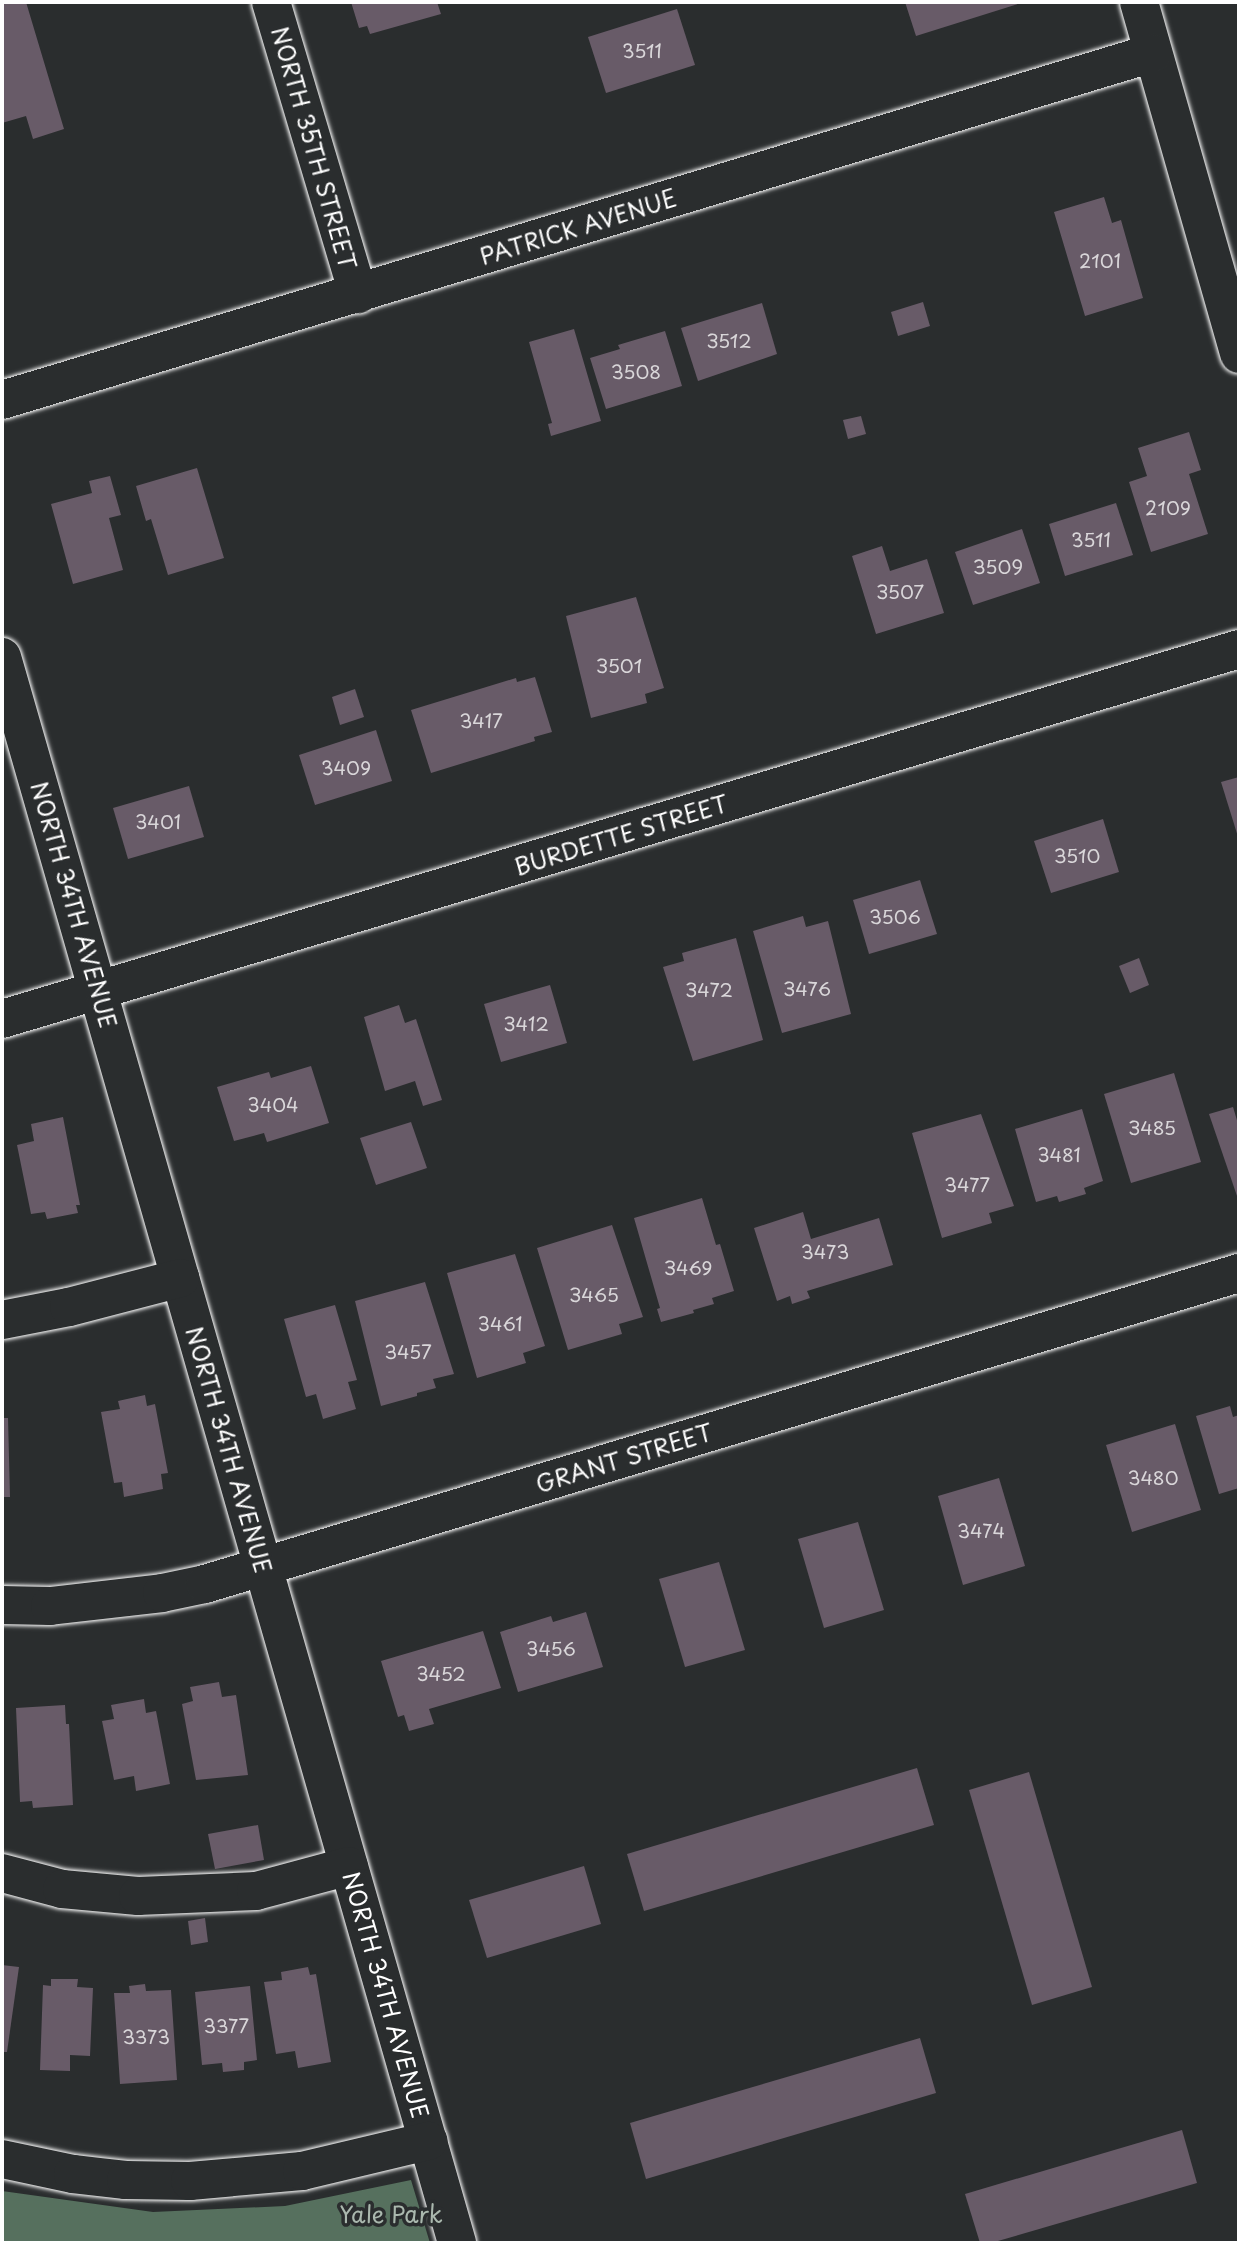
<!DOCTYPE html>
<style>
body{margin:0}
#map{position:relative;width:1241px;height:2245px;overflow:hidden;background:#2a2d2e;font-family:"Playpen Sans",sans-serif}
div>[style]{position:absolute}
.green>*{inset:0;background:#56705e}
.building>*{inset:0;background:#685b68}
.roads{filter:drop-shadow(0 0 2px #fff) drop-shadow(0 0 2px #fff)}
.minor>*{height:38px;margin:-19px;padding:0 19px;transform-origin:19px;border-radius:19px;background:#2a2d2e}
span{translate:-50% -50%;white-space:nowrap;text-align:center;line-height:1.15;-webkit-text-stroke:7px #2a2d2e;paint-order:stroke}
.number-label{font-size:19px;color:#d9d6d9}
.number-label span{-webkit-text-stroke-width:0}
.street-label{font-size:23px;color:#fff}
.park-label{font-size:23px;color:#aab8ae}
.frame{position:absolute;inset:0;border:4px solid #fff;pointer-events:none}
</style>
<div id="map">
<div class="green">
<i style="clip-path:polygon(411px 2180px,430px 2243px,2px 2243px,2px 2191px,153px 2212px,285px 2206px)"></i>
</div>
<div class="building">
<i style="clip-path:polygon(2px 2px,26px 2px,64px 129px,33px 139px,26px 116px,2px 123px)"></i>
<i style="clip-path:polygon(351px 2px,437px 2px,441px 14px,370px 34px,367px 26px,359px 28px)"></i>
<i style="clip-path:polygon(905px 2px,1024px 2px,916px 36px)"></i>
<i style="clip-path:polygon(677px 9px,695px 65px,606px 93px,588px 37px)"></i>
<i style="clip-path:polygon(1104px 197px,1112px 223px,1121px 220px,1143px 298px,1085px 316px,1054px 212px)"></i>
<i style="clip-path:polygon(923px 302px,930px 326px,898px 336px,891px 312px)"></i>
<i style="clip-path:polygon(762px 303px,777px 354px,698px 381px,681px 328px)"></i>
<i style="clip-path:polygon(574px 329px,601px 421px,551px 436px,548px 424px,552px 423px,529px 342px)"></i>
<i style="clip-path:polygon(665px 331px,682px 386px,606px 409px,590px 358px,620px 349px,618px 345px)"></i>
<i style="clip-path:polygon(861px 416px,866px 434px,848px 439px,843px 420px)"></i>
<i style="clip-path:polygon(1189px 432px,1201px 470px,1189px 474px,1208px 534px,1151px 552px,1129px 482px,1147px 476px,1138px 448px)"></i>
<i style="clip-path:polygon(197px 468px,224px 558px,168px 575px,151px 519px,146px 521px,136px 486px)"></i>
<i style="clip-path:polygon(110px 476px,121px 515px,109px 518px,123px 570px,73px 584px,51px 504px,92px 493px,89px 481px)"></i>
<i style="clip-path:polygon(1116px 503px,1133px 555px,1065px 576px,1049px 524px)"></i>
<i style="clip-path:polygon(1022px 529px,1040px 583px,973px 605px,955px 552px)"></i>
<i style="clip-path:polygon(882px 546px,890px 571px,927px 559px,944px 613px,876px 634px,852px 556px)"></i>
<i style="clip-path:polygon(636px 597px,664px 688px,645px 694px,647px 703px,591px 718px,566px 616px)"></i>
<i style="clip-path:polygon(535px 677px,552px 732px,534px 737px,535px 741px,431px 773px,411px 710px,516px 678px,517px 682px)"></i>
<i style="clip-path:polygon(355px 689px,364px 717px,340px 725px,332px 697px)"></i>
<i style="clip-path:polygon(376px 730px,392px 781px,315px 805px,299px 755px)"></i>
<i style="clip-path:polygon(1239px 777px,1239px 840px,1221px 782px)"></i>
<i style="clip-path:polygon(189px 786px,204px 837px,128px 859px,113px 808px)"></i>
<i style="clip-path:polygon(1103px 819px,1119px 872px,1051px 893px,1034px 841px)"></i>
<i style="clip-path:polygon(920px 880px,937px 934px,869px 954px,853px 900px)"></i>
<i style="clip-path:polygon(803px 916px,806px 927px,828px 921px,851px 1014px,782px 1033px,753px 931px)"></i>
<i style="clip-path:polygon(736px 938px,763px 1040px,693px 1061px,663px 967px,684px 961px,682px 953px)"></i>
<i style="clip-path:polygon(1139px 958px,1149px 985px,1130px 993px,1119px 966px)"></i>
<i style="clip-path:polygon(550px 985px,567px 1043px,501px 1062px,484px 1004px)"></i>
<i style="clip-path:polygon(399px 1005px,405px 1023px,416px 1019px,442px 1100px,423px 1106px,415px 1081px,385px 1091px,364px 1017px)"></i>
<i style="clip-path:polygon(311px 1066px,329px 1123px,267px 1142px,264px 1133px,234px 1141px,217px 1087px,269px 1072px,271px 1078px)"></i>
<i style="clip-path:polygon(1174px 1073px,1201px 1162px,1131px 1183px,1104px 1094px)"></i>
<i style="clip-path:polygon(1233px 1107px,1239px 1127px,1239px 1196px,1237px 1196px,1209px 1114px)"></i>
<i style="clip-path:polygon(1082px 1109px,1103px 1181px,1084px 1188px,1086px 1194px,1059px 1202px,1057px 1196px,1036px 1202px,1015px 1129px)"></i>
<i style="clip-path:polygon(981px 1114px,1014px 1206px,989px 1213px,992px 1223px,942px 1238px,912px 1133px)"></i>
<i style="clip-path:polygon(63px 1117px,80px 1205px,76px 1205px,78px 1213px,47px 1219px,45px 1212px,31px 1214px,17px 1145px,34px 1141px,31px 1124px)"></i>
<i style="clip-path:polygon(411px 1122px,427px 1168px,376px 1185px,360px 1138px)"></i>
<i style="clip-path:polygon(702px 1198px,716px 1245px,720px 1244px,734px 1291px,712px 1298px,714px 1304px,693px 1310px,694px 1313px,661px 1322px,657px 1309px,660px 1308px,634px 1218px)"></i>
<i style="clip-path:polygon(803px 1212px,811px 1239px,879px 1218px,893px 1265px,807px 1291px,810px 1298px,792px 1304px,790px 1296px,777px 1301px,754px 1228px)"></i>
<i style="clip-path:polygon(612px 1225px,643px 1317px,619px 1324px,622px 1334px,568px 1350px,537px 1248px)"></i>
<i style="clip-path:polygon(515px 1254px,545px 1346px,523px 1353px,526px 1363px,477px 1378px,447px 1273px)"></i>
<i style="clip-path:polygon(425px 1282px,454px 1374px,433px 1379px,436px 1388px,417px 1393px,417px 1396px,381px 1406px,355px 1301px)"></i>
<i style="clip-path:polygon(335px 1305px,357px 1380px,348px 1382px,356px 1409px,323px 1419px,316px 1394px,306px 1397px,284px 1319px)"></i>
<i style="clip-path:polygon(145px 1395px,147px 1406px,155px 1404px,168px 1473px,161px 1474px,163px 1489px,124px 1497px,122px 1482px,114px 1483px,101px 1412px,120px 1409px,118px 1401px)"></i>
<i style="clip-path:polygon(1230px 1406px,1233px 1417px,1239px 1415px,1239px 1488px,1219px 1494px,1196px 1416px)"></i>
<i style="clip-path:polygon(2px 1418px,8px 1418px,10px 1497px,2px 1497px)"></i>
<i style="clip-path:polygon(1175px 1424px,1201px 1510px,1132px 1532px,1106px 1445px)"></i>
<i style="clip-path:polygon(999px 1478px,1025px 1566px,963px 1585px,938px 1496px)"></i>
<i style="clip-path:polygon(858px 1522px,884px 1610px,824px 1628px,798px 1539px)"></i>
<i style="clip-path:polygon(719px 1562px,745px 1650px,685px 1667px,659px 1579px)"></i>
<i style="clip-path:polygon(586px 1612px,603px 1667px,518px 1692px,500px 1632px,551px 1616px,553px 1622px)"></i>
<i style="clip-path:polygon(483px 1631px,501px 1688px,429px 1709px,434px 1724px,409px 1731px,404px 1715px,398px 1717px,381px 1661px)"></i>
<i style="clip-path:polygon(219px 1682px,222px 1697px,236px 1695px,248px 1775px,196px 1780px,182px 1704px,193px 1701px,190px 1687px)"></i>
<i style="clip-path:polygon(144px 1699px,146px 1713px,156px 1711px,170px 1784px,136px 1791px,134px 1776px,114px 1780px,102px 1721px,114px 1719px,111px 1705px)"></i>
<i style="clip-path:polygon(65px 1705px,66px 1724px,69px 1724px,73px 1805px,33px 1808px,32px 1801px,20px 1802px,16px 1708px)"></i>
<i style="clip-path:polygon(917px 1768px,934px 1825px,644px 1911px,627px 1854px)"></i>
<i style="clip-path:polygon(1029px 1772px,1092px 1987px,1032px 2005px,969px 1790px)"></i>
<i style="clip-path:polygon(258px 1825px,264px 1860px,215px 1869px,208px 1834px)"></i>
<i style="clip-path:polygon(584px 1866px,601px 1924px,487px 1958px,469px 1900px)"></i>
<i style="clip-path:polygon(205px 1918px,208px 1942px,191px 1945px,188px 1921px)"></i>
<i style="clip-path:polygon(2px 1965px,19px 1967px,7px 2052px,2px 2052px)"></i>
<i style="clip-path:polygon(308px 1967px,310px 1975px,316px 1974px,331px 2062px,298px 2068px,295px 2051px,276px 2054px,264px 1982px,282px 1980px,281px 1972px)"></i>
<i style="clip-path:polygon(51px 1979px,78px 1979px,77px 1987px,93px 1988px,90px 2056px,70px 2055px,70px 2071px,40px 2070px,43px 1985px,51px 1986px)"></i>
<i style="clip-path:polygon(145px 1984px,146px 1991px,171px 1990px,177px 2080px,120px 2084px,114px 1993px,130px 1993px,129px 1986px)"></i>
<i style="clip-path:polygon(250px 1986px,257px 2060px,244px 2062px,244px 2070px,223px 2072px,222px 2063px,202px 2065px,195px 1992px)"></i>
<i style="clip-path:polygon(920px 2038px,936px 2093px,646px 2179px,630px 2123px)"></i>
<i style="clip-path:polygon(1182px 2130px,1197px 2183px,991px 2243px,980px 2243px,965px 2194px)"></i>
</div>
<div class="roads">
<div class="minor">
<i style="left:271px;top:2px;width:305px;rotate:73.4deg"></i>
<i style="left:1139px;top:2px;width:366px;rotate:74.1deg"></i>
<i style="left:2px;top:400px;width:1202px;rotate:-16.78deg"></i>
<i style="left:2px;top:657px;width:1650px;rotate:73.99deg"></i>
<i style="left:2px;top:1019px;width:1291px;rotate:-16.65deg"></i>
<i style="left:2px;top:1320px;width:68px;rotate:-11deg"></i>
<i style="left:69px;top:1307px;width:115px;rotate:-14.6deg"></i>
<i style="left:2px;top:1605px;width:48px;rotate:1.2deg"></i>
<i style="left:50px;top:1606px;width:113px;rotate:-6.6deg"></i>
<i style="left:162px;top:1593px;width:44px;rotate:-11.8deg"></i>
<i style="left:205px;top:1584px;width:1080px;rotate:-16.74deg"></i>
<i style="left:2px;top:1873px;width:62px;rotate:14.9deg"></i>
<i style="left:62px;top:1889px;width:76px;rotate:5.3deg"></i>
<i style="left:138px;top:1896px;width:118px;rotate:-2.4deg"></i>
<i style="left:256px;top:1891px;width:96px;rotate:-15deg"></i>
<i style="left:2px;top:2159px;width:73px;rotate:11.9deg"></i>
<i style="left:73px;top:2174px;width:53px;rotate:6.5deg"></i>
<i style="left:126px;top:2180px;width:64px;rotate:0.9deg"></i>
<i style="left:190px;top:2181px;width:112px;rotate:-5.1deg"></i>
<i style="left:302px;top:2171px;width:130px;rotate:-13.4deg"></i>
</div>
</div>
<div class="number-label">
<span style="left:642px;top:51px">3511</span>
<span style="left:1100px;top:261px">2101</span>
<span style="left:729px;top:341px">3512</span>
<span style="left:636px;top:372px">3508</span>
<span style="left:1168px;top:508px">2109</span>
<span style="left:1091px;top:540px">3511</span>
<span style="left:998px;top:567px">3509</span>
<span style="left:900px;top:592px">3507</span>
<span style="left:619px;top:666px">3501</span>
<span style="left:481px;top:721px">3417</span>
<span style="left:346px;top:768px">3409</span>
<span style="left:158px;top:822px">3401</span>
<span style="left:1077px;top:856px">3510</span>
<span style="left:895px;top:917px">3506</span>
<span style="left:807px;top:989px">3476</span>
<span style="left:709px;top:990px">3472</span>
<span style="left:526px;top:1024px">3412</span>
<span style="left:273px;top:1105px">3404</span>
<span style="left:1152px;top:1128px">3485</span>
<span style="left:1059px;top:1155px">3481</span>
<span style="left:967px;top:1185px">3477</span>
<span style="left:825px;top:1252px">3473</span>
<span style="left:688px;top:1268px">3469</span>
<span style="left:594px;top:1295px">3465</span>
<span style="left:500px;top:1324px">3461</span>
<span style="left:408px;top:1352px">3457</span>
<span style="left:1153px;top:1478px">3480</span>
<span style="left:981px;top:1531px">3474</span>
<span style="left:551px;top:1649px">3456</span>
<span style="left:441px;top:1674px">3452</span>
<span style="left:226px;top:2026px">3377</span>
<span style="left:146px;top:2037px">3373</span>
</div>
<div class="street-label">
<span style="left:314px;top:148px;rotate:74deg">NORTH 35TH STREET</span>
<span style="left:578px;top:227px;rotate:-17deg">PATRICK AVENUE</span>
<span style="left:621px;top:835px;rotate:-17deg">BURDETTE STREET</span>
<span style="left:74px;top:905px;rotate:74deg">NORTH 34TH AVENUE</span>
<span style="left:229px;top:1450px;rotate:74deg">NORTH 34TH AVENUE</span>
<span style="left:624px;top:1458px;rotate:-17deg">GRANT STREET</span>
<span style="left:386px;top:1995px;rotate:74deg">NORTH 34TH AVENUE</span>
</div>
<div class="park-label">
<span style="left:391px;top:2214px">Yale Park</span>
</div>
<div class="frame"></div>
</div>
